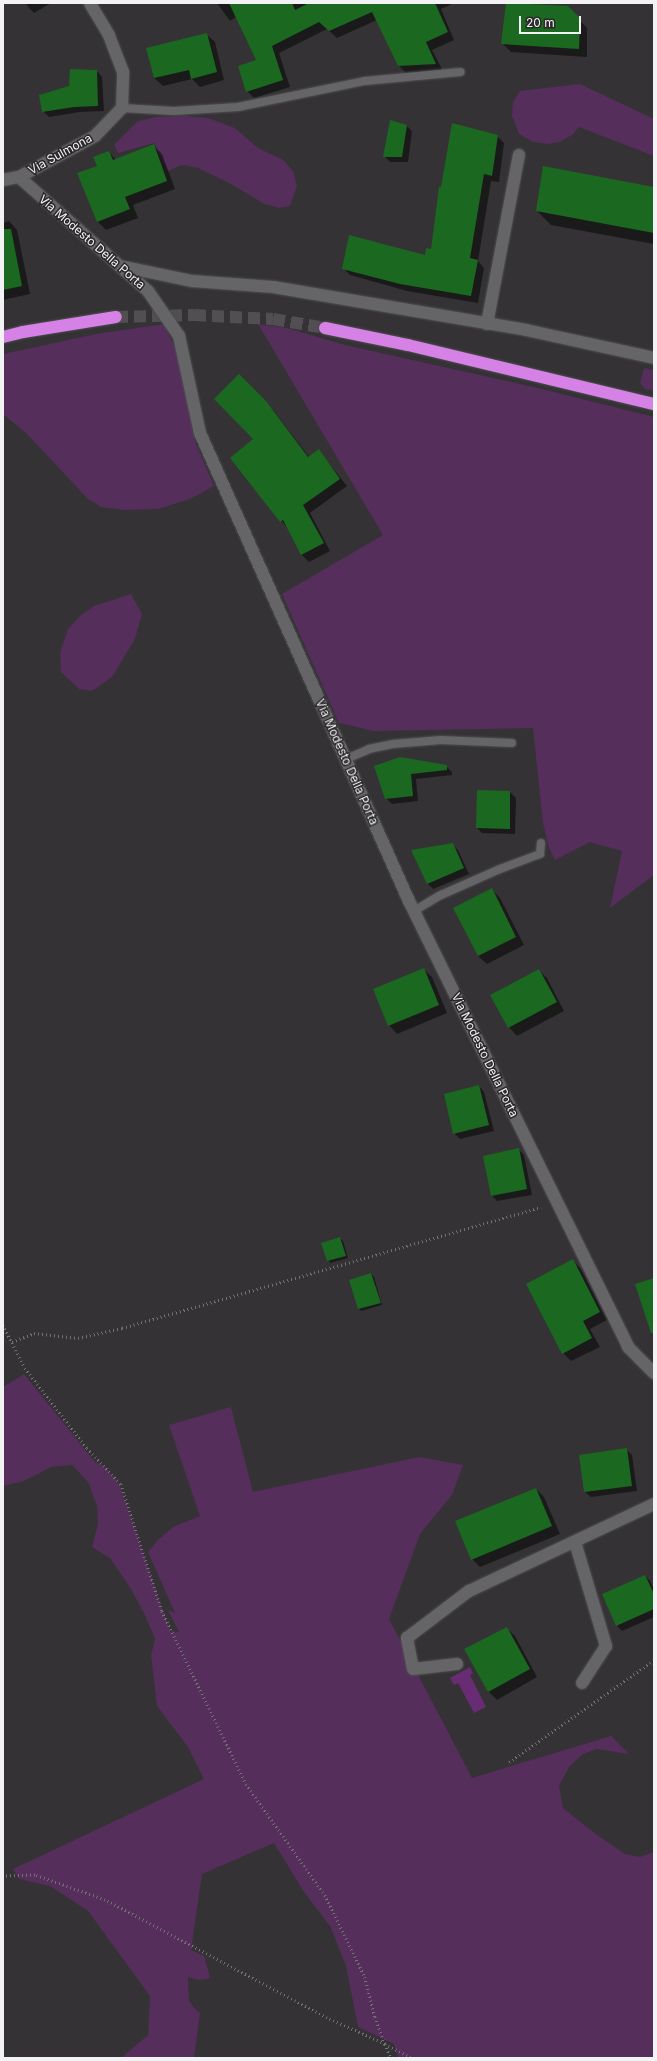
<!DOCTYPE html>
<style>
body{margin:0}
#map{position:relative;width:657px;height:2061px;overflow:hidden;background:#343234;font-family:Inter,sans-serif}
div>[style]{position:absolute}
.green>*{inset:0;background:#552e5c}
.water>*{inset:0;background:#672c73}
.shadow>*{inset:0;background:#0007}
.building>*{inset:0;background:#1b6820}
.highway-tunnel>*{height:12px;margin-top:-6px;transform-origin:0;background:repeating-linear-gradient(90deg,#514f51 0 12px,transparent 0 18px)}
.path>*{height:2.5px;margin-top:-1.25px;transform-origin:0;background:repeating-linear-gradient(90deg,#737173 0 1px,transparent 0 4px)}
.roads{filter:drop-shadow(0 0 1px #4f4e50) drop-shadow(0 0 1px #4f4e50)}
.lane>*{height:8px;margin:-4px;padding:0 4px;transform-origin:4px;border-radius:4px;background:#656466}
.street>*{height:12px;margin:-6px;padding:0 6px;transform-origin:6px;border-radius:6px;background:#656466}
.highway>*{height:12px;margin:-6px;padding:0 6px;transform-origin:6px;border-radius:6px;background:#d581e6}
span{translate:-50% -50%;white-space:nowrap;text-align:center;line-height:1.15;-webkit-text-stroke:3px #2a282a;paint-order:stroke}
.street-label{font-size:12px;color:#f3f2f4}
.frame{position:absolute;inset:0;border:4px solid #f3f2f4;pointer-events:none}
.scale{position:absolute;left:519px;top:16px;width:62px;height:18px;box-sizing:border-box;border:2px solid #f3f2f4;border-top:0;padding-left:5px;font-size:12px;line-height:14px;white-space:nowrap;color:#f3f2f4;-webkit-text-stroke:3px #2a282a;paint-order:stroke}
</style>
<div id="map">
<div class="green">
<i style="clip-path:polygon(580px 84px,654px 119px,654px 156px,579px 127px,572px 135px,559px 142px,548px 144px,533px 142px,519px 134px,512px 116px,513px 102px,520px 91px)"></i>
<i style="clip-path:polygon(185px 116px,208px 118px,235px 128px,258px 148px,283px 160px,293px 171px,297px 186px,290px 206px,279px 208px,264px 204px,233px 185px,198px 168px,182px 165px,168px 171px,154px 143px,118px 153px,114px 145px,138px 121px,156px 117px)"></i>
<i style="clip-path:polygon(164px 324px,175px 348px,196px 444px,214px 486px,190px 499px,158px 509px,124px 510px,101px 507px,87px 498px,26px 433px,3px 414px,3px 354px,96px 334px)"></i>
<i style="clip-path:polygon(258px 324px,287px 328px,345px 345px,538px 388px,654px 417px,654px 875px,610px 908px,622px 851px,590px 842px,555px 860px,549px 848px,543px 823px,533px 728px,374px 731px,339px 723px,282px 594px,383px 535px)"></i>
<i style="clip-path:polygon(644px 368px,654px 370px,654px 391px,645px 389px,640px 383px)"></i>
<i style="clip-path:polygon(131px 594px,142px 614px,135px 639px,112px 677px,92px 691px,79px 689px,61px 672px,60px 653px,68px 629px,81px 615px,94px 606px)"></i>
<i style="clip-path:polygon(24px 1374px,95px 1462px,104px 1466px,119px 1483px,170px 1631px,179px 1632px,168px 1610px,175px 1613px,148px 1552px,158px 1540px,173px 1527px,200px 1516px,169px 1425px,231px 1407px,253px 1492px,419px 1457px,463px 1465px,452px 1495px,420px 1534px,389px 1619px,472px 1778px,611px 1736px,629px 1754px,597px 1749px,583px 1754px,569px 1767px,559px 1786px,563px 1808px,597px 1835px,625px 1854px,640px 1857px,654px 1852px,654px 2058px,393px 2058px,398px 2057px,394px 2044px,358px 2027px,346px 1966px,330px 1926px,304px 1892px,274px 1843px,202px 1874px,191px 1950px,204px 1956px,210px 1977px,208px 1979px,198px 1980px,188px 1977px,189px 2000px,194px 2008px,200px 2013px,194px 2058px,121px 2058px,148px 2035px,150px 1996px,88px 1911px,50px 1886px,19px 1879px,13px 1869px,204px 1779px,188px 1747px,157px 1706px,151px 1655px,155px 1639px,144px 1613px,131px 1589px,110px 1558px,92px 1547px,98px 1524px,97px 1506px,88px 1482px,72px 1465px,51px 1467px,24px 1481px,3px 1486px,3px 1387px)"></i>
</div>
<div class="water">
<i style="clip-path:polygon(470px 1667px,473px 1673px,470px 1675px,486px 1707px,474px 1713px,458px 1683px,454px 1685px,450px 1678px)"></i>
</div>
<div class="shadow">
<i style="clip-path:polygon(25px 3px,51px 3px,34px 13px)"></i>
<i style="clip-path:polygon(217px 3px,454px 3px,441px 9px,454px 40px,432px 50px,443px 71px,406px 73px,398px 65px,377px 20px,337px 38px,327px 29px,279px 53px,290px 87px,254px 98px,247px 91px,257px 61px,236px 17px,230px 21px)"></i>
<i style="clip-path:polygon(567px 7px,587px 28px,587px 57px,511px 52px,502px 43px)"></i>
<i style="clip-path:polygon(206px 34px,215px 42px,224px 80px,200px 87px,192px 79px,163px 86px,154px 78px)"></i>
<i style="clip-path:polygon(97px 71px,102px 77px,104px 111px,80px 112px,49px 117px,43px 111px,70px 87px)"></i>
<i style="clip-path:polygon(391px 121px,407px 126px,412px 131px,408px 162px,390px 162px,384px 156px)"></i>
<i style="clip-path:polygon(497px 136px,504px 143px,499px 182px,491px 181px,478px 261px,484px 268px,478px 303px,407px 291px,350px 275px,343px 268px,426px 256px,431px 250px)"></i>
<i style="clip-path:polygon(154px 146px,162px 154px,175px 189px,133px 205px,138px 218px,106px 230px,98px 222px,78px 174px,98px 166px,109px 152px,116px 160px)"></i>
<i style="clip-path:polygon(654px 188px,654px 244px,551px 225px,537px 211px)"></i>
<i style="clip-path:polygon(9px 221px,17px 230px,30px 294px,3px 300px,3px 223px)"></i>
<i style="clip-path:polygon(239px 376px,273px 410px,309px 457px,318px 450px,347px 486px,310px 513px,330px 551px,309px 562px,302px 555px,289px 530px,231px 458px,255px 439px)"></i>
<i style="clip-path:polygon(446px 766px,452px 772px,452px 775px,416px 779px,418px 801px,392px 804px,386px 798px,375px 767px)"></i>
<i style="clip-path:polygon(478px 791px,510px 792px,516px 798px,515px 834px,482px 833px,477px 828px)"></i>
<i style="clip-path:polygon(452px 844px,458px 850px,469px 874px,433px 889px,428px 884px,413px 851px)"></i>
<i style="clip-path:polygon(492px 890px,500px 898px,524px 945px,487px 964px,478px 956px)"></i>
<i style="clip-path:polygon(423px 969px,432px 977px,447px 1013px,397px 1034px,389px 1025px)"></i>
<i style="clip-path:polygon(538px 970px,547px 978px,564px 1011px,517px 1036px,509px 1027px,492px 995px)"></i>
<i style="clip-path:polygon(479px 1086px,484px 1092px,494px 1131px,460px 1139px,454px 1133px)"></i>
<i style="clip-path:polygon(519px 1150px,524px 1155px,532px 1195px,497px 1201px,492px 1196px,484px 1156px)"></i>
<i style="clip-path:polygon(340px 1238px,343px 1241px,348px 1258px,330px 1263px,322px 1244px)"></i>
<i style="clip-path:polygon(573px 1261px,581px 1269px,607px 1320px,590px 1329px,600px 1347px,571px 1361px,563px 1353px)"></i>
<i style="clip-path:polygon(371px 1274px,374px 1277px,382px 1305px,361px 1311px,359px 1309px)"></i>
<i style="clip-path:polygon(626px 1449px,632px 1455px,637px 1491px,591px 1497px,585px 1492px)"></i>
<i style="clip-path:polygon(536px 1489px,544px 1497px,560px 1534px,480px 1567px,472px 1559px)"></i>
<i style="clip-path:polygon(645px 1576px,650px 1581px,654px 1589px,654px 1617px,622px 1631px,617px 1626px)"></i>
<i style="clip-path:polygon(506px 1628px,515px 1636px,537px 1677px,497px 1700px,488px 1691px)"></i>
</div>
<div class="building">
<i style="clip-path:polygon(229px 3px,292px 3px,295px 10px,309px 3px,435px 3px,448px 32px,426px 42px,436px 64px,398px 66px,372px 12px,329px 31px,319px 22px,272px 46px,283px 80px,246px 92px,238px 66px,256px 60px)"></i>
<i style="clip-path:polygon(506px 3px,568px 6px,580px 18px,579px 49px,501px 44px)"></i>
<i style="clip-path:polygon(207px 33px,217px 72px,191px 79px,189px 70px,154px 78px,146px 48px)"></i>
<i style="clip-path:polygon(70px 69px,97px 70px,98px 106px,74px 107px,42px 112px,39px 95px,69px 86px)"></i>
<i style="clip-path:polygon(390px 120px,407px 125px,402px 157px,383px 157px)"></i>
<i style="clip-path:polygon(452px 123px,498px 135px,492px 176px,484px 174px,470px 258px,478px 260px,471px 296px,400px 284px,342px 269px,349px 235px,425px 255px,426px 248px,431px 249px,439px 187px,441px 187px)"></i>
<i style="clip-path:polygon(154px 144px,167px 181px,125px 197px,130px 209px,97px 222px,77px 173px,97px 166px,93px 157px,109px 151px,113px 160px)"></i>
<i style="clip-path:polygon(543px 166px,654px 187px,654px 233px,536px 211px)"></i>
<i style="clip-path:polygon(3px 229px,11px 229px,22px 286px,3px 290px)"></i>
<i style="clip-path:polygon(239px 374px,266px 401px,308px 457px,319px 449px,340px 479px,303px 505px,324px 543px,301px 555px,283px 520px,280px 522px,230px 458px,253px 439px,214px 399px)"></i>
<i style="clip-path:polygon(400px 757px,447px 765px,447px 770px,411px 774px,413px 796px,385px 799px,374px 766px)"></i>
<i style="clip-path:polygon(477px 790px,510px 791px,510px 829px,476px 828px)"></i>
<i style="clip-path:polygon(453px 843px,464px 868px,427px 884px,411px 850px)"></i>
<i style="clip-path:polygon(492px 888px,516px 937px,478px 956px,453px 908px)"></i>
<i style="clip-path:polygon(424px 968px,439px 1005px,388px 1026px,373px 989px)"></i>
<i style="clip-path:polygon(539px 969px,557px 1002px,508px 1028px,490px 995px)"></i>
<i style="clip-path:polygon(479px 1085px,489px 1125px,453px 1134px,444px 1094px)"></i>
<i style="clip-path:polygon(519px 1148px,527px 1189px,491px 1196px,483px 1156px)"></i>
<i style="clip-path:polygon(340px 1237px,346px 1256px,327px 1261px,321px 1243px)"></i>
<i style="clip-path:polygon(573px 1259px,600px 1312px,583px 1321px,592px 1338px,562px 1354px,526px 1284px)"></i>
<i style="clip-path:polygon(371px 1273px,381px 1303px,358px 1309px,349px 1280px)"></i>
<i style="clip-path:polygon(654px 1278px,654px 1333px,651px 1333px,635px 1284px)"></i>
<i style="clip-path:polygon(627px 1448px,632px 1486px,584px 1492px,579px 1455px)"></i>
<i style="clip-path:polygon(536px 1488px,552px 1526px,471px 1560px,455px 1521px)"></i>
<i style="clip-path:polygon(645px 1575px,654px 1594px,654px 1609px,616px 1626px,602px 1594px)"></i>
<i style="clip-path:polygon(507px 1627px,530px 1669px,488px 1692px,464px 1649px)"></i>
</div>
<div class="highway-tunnel">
<i style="left:116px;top:317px;width:78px;rotate:-1.5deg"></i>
<i style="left:194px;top:315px;width:79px;rotate:2.9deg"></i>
<i style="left:273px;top:319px;width:53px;rotate:9.8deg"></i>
</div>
<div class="path">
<i style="left:3px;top:1325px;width:48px;rotate:62.9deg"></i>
<i style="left:25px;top:1368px;width:101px;rotate:52.2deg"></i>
<i style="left:87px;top:1448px;width:50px;rotate:46.6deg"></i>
<i style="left:121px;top:1484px;width:133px;rotate:72.1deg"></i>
<i style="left:162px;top:1611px;width:192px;rotate:64.1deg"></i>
<i style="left:246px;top:1784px;width:136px;rotate:54.6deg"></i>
<i style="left:325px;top:1895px;width:91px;rotate:64deg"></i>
<i style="left:365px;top:1977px;width:41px;rotate:76deg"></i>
<i style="left:375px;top:2017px;width:29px;rotate:70deg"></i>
<i style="left:385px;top:2044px;width:64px;rotate:-155.9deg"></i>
<i style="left:327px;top:2018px;width:251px;rotate:-152deg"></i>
<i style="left:105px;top:1900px;width:74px;rotate:-160.3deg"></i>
<i style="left:35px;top:1875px;width:32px;rotate:178deg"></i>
<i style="left:12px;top:1342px;width:24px;rotate:-22deg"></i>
<i style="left:34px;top:1333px;width:44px;rotate:6.5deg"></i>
<i style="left:78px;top:1338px;width:45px;rotate:-12.8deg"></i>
<i style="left:122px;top:1328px;width:436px;rotate:-16.1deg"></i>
<i style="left:509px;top:1762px;width:177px;rotate:-35.1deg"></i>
<i style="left:385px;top:2044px;width:30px;rotate:27deg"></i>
<i style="left:385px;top:2044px;width:15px;rotate:67deg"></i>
</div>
<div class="roads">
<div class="lane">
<i style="left:122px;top:108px;width:52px;rotate:3.3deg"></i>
<i style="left:174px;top:111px;width:64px;rotate:-3.6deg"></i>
<i style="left:238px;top:107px;width:130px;rotate:-11.6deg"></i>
<i style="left:365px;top:81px;width:96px;rotate:-5.4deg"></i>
<i style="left:346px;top:759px;width:25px;rotate:-23deg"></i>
<i style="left:369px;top:749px;width:25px;rotate:-12deg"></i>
<i style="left:393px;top:744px;width:48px;rotate:-4.8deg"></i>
<i style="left:441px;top:740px;width:71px;rotate:2.4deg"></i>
<i style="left:414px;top:911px;width:31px;rotate:-31deg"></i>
<i style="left:441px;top:895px;width:64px;rotate:-23.8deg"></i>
<i style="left:500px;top:869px;width:43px;rotate:-20.6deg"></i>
<i style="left:540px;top:854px;width:11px;rotate:-85deg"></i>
</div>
<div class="street">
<i style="left:19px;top:177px;width:172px;rotate:41.5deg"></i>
<i style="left:148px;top:291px;width:55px;rotate:55.4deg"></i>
<i style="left:179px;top:336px;width:99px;rotate:77.8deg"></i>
<i style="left:200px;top:433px;width:513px;rotate:65.94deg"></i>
<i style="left:409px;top:901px;width:497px;rotate:63.8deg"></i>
<i style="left:628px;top:1347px;width:37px;rotate:45deg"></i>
<i style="left:3px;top:180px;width:16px;rotate:-11deg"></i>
<i style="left:19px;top:177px;width:86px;rotate:-28.3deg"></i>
<i style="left:95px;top:136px;width:39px;rotate:-46deg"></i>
<i style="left:122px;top:108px;width:36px;rotate:-88deg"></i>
<i style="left:123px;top:72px;width:40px;rotate:-111deg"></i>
<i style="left:109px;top:35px;width:37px;rotate:-121deg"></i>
<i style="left:120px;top:266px;width:74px;rotate:11.8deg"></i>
<i style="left:192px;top:281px;width:81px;rotate:4.2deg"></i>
<i style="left:273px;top:287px;width:257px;rotate:9.6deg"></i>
<i style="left:526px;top:330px;width:131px;rotate:12.3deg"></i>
<i style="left:487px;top:324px;width:172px;rotate:-79.3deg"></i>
<i style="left:575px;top:1542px;width:109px;rotate:73.4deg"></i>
<i style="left:606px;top:1646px;width:44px;rotate:123deg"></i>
<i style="left:457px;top:1664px;width:44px;rotate:173.5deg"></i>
<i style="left:413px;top:1669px;width:32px;rotate:-101deg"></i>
<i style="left:407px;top:1638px;width:78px;rotate:-37.2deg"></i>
<i style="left:469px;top:1591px;width:204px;rotate:-25.2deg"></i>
</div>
<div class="highway">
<i style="left:325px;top:328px;width:85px;rotate:11.6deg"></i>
<i style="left:408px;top:345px;width:253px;rotate:13.5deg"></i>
<i style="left:3px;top:337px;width:21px;rotate:-14deg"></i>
<i style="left:23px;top:332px;width:94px;rotate:-9.2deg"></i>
</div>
</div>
<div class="street-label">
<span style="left:60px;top:154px;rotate:-29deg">Via Sulmona</span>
<span style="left:92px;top:242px;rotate:41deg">Via Modesto Della Porta</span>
<span style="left:347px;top:762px;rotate:66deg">Via Modesto Della Porta</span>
<span style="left:485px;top:1055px;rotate:64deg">Via Modesto Della Porta</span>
</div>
<div class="frame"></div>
<div class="scale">20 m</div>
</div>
